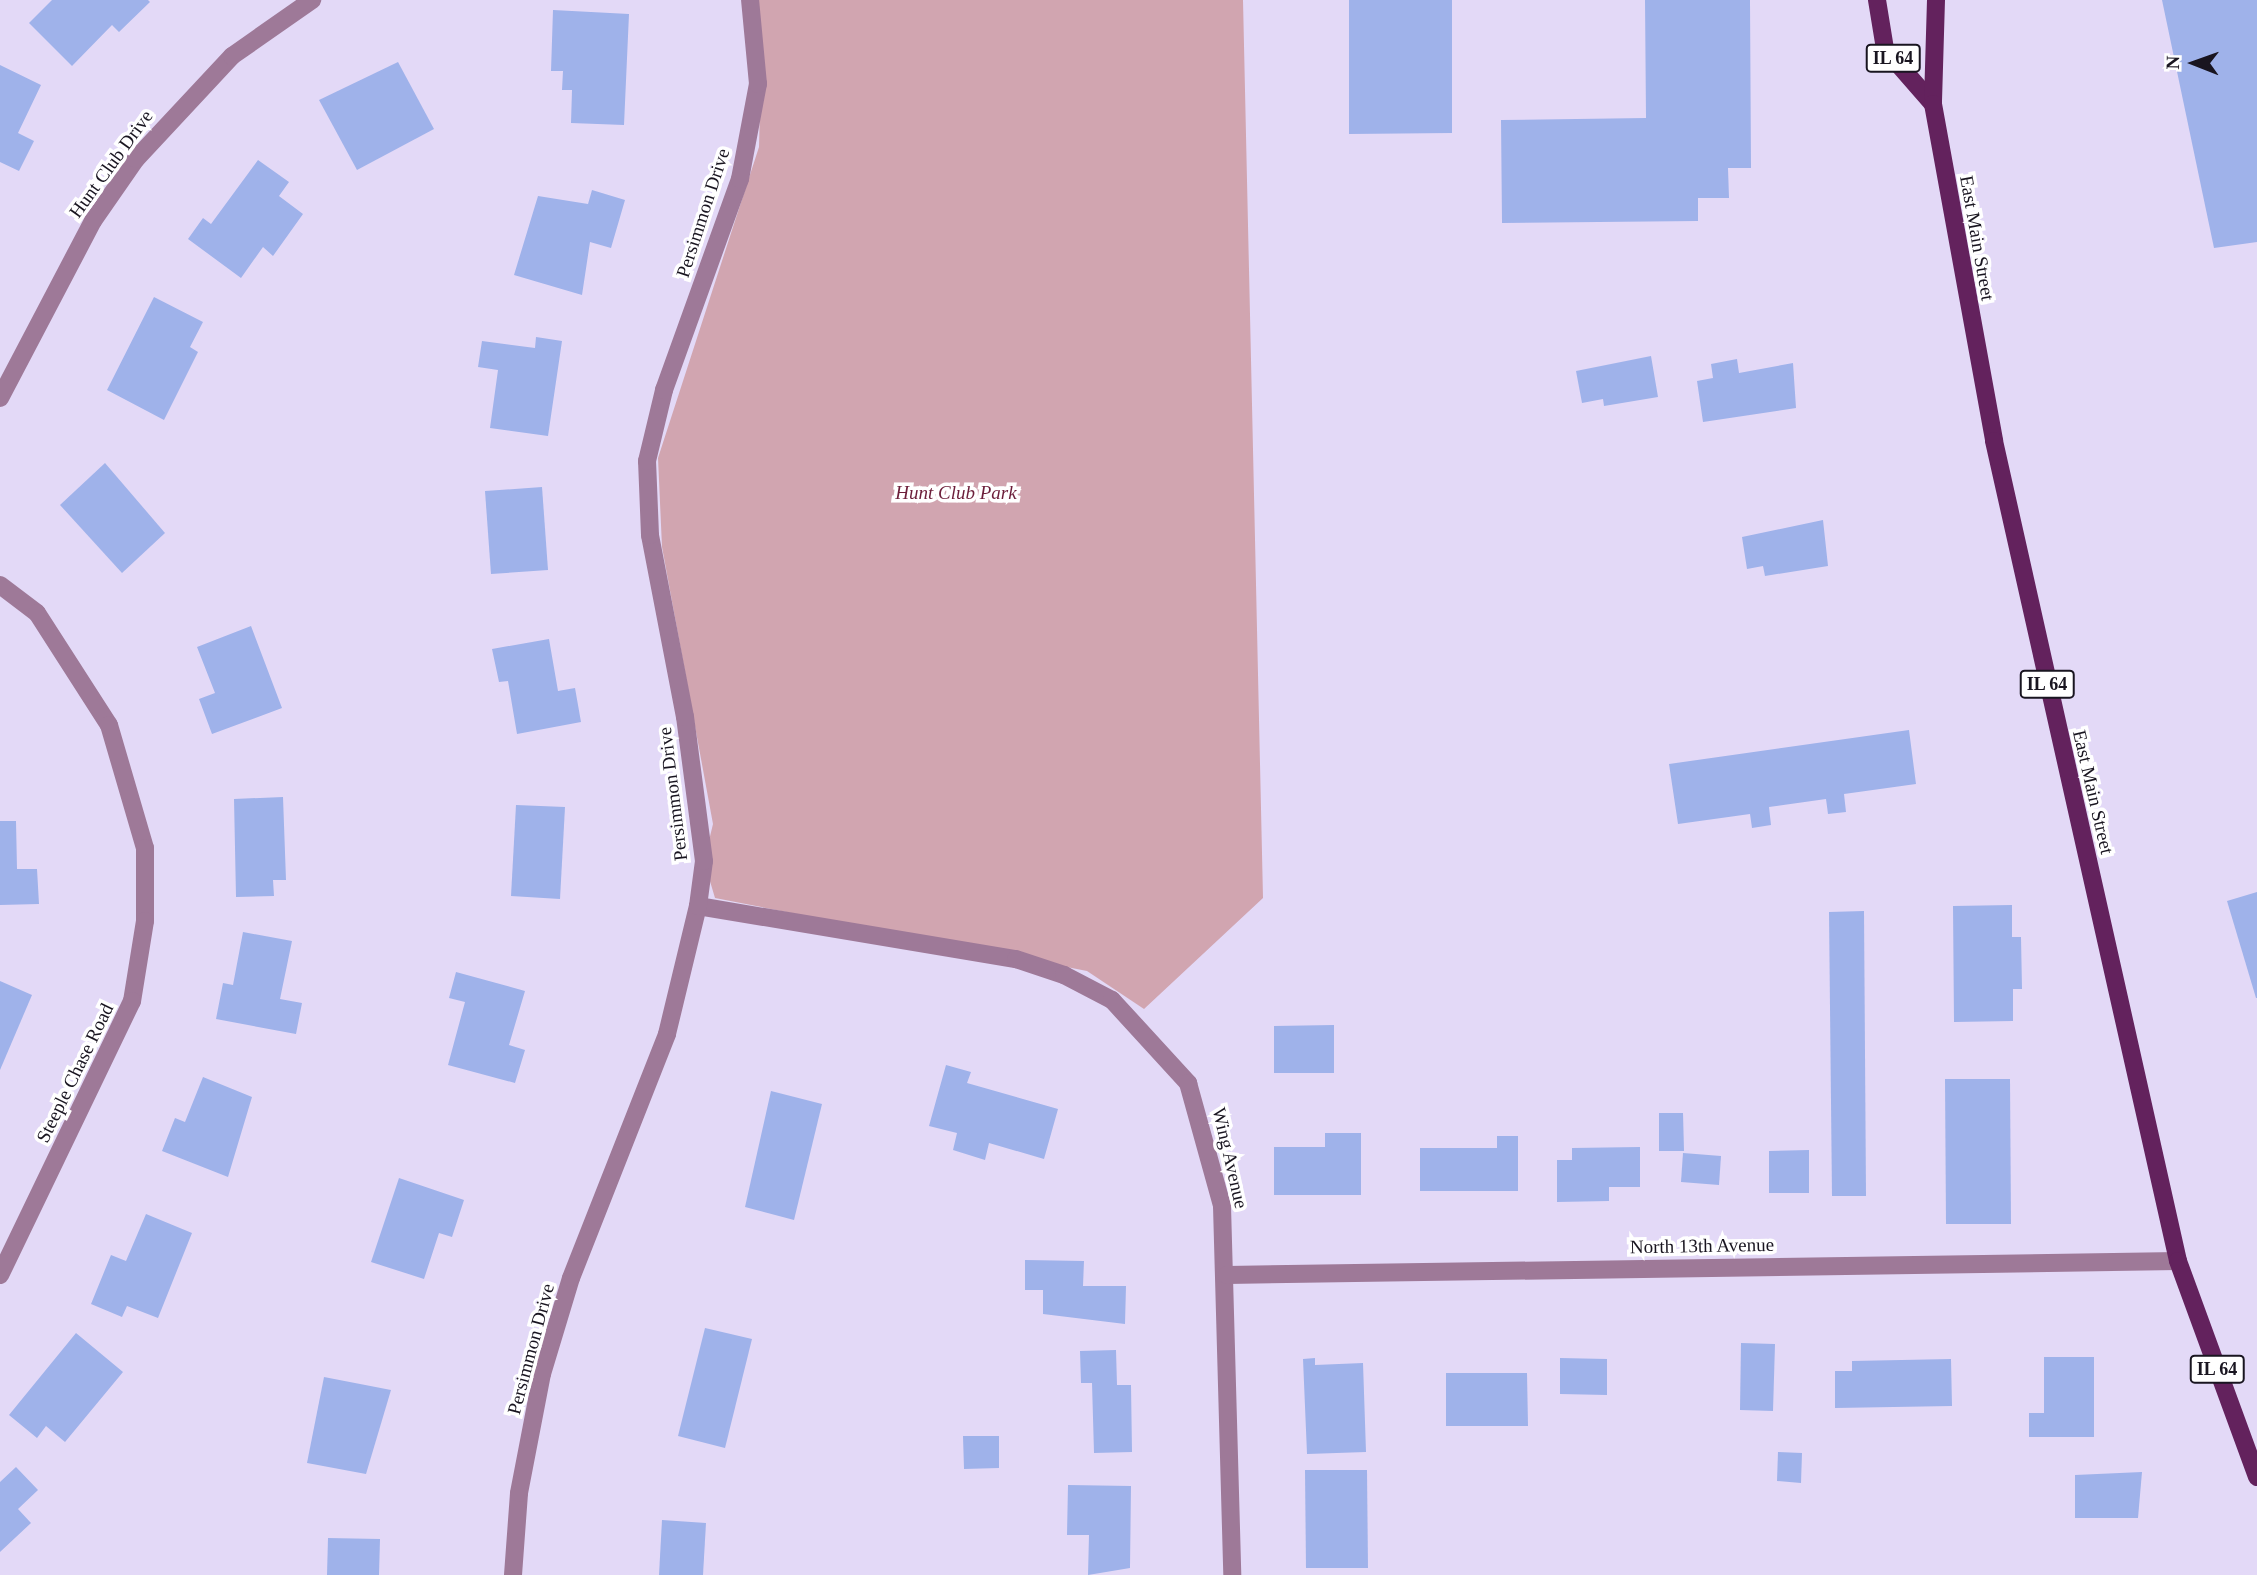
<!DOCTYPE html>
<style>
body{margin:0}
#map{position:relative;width:2257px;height:1575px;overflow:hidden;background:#e3d9f7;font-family:"Times New Roman",serif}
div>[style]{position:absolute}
.green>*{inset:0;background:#d1a5b0}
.building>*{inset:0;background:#9fb2ea}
.minor>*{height:18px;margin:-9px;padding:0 9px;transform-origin:9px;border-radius:9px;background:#9e7998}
.primary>*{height:18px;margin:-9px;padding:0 9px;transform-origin:9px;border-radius:9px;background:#63225d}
span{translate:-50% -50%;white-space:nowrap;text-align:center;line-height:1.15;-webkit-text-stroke:7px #fff;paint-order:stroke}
.shield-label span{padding:2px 5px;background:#fff;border:2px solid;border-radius:5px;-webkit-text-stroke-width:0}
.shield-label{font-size:18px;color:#191520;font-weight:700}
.street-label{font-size:19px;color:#191520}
.park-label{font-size:19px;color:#6c1e3a;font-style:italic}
.north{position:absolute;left:2159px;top:28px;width:70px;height:70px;-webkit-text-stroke:5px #fff;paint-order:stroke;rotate:271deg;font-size:19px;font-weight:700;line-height:28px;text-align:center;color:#191520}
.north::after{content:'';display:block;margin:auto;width:24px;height:32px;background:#191520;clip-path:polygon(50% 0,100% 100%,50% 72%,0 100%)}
</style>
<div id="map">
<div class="green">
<i style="clip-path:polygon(752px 0,1243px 0,1263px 898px,1144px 1009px,1087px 971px,715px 898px,704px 861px,713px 824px,662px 547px,658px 458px,759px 147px,762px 33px)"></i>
</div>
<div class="building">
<i style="clip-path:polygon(52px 0,148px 0,150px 2px,119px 32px,112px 25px,72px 66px,29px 23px)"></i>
<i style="clip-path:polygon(1349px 0,1452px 0,1452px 133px,1349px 134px)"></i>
<i style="clip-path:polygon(1645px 0,1750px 0,1751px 168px,1728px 168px,1729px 198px,1698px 198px,1698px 221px,1502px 223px,1501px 120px,1646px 118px)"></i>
<i style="clip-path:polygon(2162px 0,2257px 0,2257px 242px,2214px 248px)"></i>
<i style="clip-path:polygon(553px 10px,629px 14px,624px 125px,571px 123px,572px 90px,562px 90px,563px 71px,551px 71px)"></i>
<i style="clip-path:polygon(398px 62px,434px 129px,357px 170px,319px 100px)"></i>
<i style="clip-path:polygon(0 65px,41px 85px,18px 133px,34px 141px,19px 171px,0 162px)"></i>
<i style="clip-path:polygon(258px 160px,289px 182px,279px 196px,303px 214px,273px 256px,263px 247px,241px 278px,188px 239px,203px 218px,211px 224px)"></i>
<i style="clip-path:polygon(592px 190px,625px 200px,611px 248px,590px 242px,582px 295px,514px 275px,538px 196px,588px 204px)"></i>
<i style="clip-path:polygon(154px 297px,203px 322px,190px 347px,198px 352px,164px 420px,107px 390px)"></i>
<i style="clip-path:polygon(536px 337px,562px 341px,548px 436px,490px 428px,498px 370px,478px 367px,482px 341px,535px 348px)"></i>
<i style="clip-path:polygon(1651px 356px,1658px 397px,1604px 406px,1603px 399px,1582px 403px,1576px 371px)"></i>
<i style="clip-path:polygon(1737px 359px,1739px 373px,1793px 363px,1796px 408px,1703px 422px,1697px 381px,1713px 378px,1711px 364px)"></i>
<i style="clip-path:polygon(105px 463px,165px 533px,122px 573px,60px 505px)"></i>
<i style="clip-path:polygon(542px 487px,548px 570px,491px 574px,485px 491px)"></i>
<i style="clip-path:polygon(1823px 520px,1828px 566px,1765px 576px,1763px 566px,1747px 569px,1742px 537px)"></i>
<i style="clip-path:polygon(251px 626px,282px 708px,212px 734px,199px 699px,215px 693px,197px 647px)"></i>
<i style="clip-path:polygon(549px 639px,558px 691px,575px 688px,581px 722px,517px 734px,508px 681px,499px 682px,492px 649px)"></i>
<i style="clip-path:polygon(1909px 730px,1916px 784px,1844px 794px,1846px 812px,1828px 814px,1826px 799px,1769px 807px,1771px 825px,1752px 828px,1750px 814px,1678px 824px,1669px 764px)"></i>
<i style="clip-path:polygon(283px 797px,286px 880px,273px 880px,274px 896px,236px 897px,234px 799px)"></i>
<i style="clip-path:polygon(516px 805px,565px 807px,560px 899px,511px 896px)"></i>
<i style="clip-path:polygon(0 821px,16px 821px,17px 869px,37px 869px,39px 904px,0 905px)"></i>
<i style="clip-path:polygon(2257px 892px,2257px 998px,2256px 998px,2227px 901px)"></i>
<i style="clip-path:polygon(2012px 905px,2012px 937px,2021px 937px,2022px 989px,2013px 989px,2013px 1021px,1954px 1022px,1953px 906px)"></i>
<i style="clip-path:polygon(1864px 911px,1866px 1196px,1832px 1196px,1829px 912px)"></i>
<i style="clip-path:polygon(243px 932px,292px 941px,280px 999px,302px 1003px,296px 1034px,216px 1019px,223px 983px,233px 985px)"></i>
<i style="clip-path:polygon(456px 972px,525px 991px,509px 1045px,525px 1050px,515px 1083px,448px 1065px,465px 1002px,449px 998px)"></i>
<i style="clip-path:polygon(0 981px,32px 995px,0 1070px)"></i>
<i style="clip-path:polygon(1334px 1025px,1334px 1073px,1274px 1073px,1274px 1026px)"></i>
<i style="clip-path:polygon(946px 1065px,971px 1072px,967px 1083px,1058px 1109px,1044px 1159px,989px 1143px,985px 1160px,953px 1150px,957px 1133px,929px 1126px)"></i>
<i style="clip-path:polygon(203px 1077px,252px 1097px,228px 1177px,162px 1151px,175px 1118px,185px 1122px)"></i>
<i style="clip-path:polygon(1945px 1079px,2010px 1079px,2011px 1224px,1946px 1224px)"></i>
<i style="clip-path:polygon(771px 1091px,822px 1104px,794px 1220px,745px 1207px)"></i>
<i style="clip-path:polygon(1659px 1113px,1683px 1113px,1684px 1151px,1659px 1151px)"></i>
<i style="clip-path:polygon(1325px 1133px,1361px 1133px,1361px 1195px,1274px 1195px,1274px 1147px,1325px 1147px)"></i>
<i style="clip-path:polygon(1497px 1136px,1518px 1136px,1518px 1191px,1420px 1191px,1420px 1148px,1497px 1148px)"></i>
<i style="clip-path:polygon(1640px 1147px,1640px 1187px,1609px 1187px,1609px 1201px,1557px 1202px,1557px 1160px,1572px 1160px,1572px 1148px)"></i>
<i style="clip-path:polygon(1809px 1150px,1809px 1193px,1769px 1193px,1769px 1151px)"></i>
<i style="clip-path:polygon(1683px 1153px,1721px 1156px,1719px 1185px,1681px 1182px)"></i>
<i style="clip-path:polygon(399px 1178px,464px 1200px,452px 1237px,439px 1233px,424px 1279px,371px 1262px)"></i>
<i style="clip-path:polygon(146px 1214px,192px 1233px,158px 1318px,127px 1306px,122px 1317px,91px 1304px,111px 1255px,126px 1261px)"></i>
<i style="clip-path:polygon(1025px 1260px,1084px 1261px,1083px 1286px,1126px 1286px,1125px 1324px,1043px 1314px,1043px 1290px,1025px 1290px)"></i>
<i style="clip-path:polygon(705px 1328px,752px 1339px,725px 1448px,678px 1436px)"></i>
<i style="clip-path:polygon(76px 1333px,123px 1372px,65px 1442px,46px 1426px,37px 1438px,9px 1415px)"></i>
<i style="clip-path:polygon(1741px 1343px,1775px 1344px,1773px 1411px,1740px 1410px)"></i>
<i style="clip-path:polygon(1116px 1350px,1117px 1385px,1131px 1385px,1132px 1452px,1094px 1453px,1092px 1383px,1081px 1383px,1080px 1351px)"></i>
<i style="clip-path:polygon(2044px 1357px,2094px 1357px,2094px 1437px,2029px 1437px,2029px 1413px,2044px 1413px)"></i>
<i style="clip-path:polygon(1315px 1358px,1315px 1365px,1363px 1363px,1366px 1452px,1307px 1454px,1303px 1359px)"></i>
<i style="clip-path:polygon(1560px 1358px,1607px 1359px,1607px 1395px,1560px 1394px)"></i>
<i style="clip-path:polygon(1951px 1359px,1952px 1406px,1835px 1408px,1835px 1371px,1852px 1371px,1852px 1361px)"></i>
<i style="clip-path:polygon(1446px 1373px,1527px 1373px,1528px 1426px,1446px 1426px)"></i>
<i style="clip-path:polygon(324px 1377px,391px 1390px,366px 1474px,307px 1463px)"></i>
<i style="clip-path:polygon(963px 1436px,999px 1436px,999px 1468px,964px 1469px)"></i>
<i style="clip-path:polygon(1778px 1452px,1802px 1453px,1801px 1483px,1777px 1481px)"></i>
<i style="clip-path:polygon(16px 1467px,38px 1490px,18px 1509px,31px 1523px,0 1552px,0 1482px)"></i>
<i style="clip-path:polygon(1305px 1470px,1367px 1470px,1368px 1568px,1306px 1568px)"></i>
<i style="clip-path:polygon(2142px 1472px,2138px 1518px,2075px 1518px,2075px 1475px)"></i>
<i style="clip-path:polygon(1068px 1485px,1131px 1486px,1130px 1568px,1088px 1575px,1089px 1535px,1067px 1535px)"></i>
<i style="clip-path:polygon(662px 1520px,706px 1523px,703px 1575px,659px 1575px)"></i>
<i style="clip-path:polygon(328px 1538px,380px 1539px,379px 1575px,327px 1575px)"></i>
</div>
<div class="minor">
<i style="left:0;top:398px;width:200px;rotate:-62.3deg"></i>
<i style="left:93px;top:221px;width:75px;rotate:-55.3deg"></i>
<i style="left:136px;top:159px;width:141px;rotate:-47deg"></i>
<i style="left:232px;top:56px;width:98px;rotate:-35deg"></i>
<i style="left:0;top:585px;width:46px;rotate:37.1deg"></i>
<i style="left:37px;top:613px;width:133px;rotate:57.3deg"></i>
<i style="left:109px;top:725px;width:128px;rotate:73.7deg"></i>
<i style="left:145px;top:848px;width:73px;rotate:90deg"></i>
<i style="left:145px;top:921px;width:81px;rotate:99.2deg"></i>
<i style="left:132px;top:1001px;width:304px;rotate:115.7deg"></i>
<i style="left:698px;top:906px;width:322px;rotate:9.5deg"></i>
<i style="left:1016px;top:959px;width:51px;rotate:18.4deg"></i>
<i style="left:1064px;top:975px;width:54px;rotate:27.5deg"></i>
<i style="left:1112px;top:1000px;width:113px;rotate:47.5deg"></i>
<i style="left:1188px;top:1083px;width:128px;rotate:74.5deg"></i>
<i style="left:1222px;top:1206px;width:369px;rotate:88.4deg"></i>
<i style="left:1227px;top:1275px;width:951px;rotate:-0.84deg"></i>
<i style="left:513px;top:1575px;width:82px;rotate:-85.8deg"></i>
<i style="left:519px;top:1493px;width:121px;rotate:-79.1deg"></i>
<i style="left:542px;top:1374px;width:100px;rotate:-73.2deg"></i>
<i style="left:571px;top:1278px;width:262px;rotate:-68.5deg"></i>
<i style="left:667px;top:1034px;width:132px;rotate:-76.4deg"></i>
<i style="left:698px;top:906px;width:45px;rotate:-82.4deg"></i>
<i style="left:704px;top:861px;width:145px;rotate:-97.5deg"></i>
<i style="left:685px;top:717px;width:185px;rotate:-100.9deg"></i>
<i style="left:650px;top:535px;width:74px;rotate:-92.3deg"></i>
<i style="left:647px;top:461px;width:73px;rotate:-76.5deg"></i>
<i style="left:664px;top:390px;width:224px;rotate:-70.2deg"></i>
<i style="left:740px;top:179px;width:97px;rotate:-79.3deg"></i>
<i style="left:758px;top:84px;width:84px;rotate:-95.4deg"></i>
</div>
<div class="primary">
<i style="left:1877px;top:0;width:50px;rotate:80.7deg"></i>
<i style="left:1885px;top:49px;width:73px;rotate:48.9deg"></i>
<i style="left:1936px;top:0;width:104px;rotate:91.7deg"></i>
<i style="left:1933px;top:104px;width:342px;rotate:79.7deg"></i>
<i style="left:1994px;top:441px;width:840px;rotate:77.35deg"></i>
<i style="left:2178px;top:1261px;width:230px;rotate:69.9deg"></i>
</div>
<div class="shield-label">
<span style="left:1893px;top:58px">IL 64</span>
<span style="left:2047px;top:684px">IL 64</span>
<span style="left:2217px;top:1369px">IL 64</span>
</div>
<div class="street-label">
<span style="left:111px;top:164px;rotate:-54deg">Hunt Club Drive</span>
<span style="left:703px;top:213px;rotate:-72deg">Persimmon Drive</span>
<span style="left:1977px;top:238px;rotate:80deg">East Main Street</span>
<span style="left:2093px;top:792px;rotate:77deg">East Main Street</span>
<span style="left:673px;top:794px;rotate:-97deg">Persimmon Drive</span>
<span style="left:75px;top:1073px;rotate:-64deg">Steeple Chase Road</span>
<span style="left:1230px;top:1158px;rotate:77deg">Wing Avenue</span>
<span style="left:1702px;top:1246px;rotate:-1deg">North 13th Avenue</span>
<span style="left:531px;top:1349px;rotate:-75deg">Persimmon Drive</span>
</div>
<div class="park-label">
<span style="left:956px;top:493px">Hunt Club Park</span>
</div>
<div class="north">N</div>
</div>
